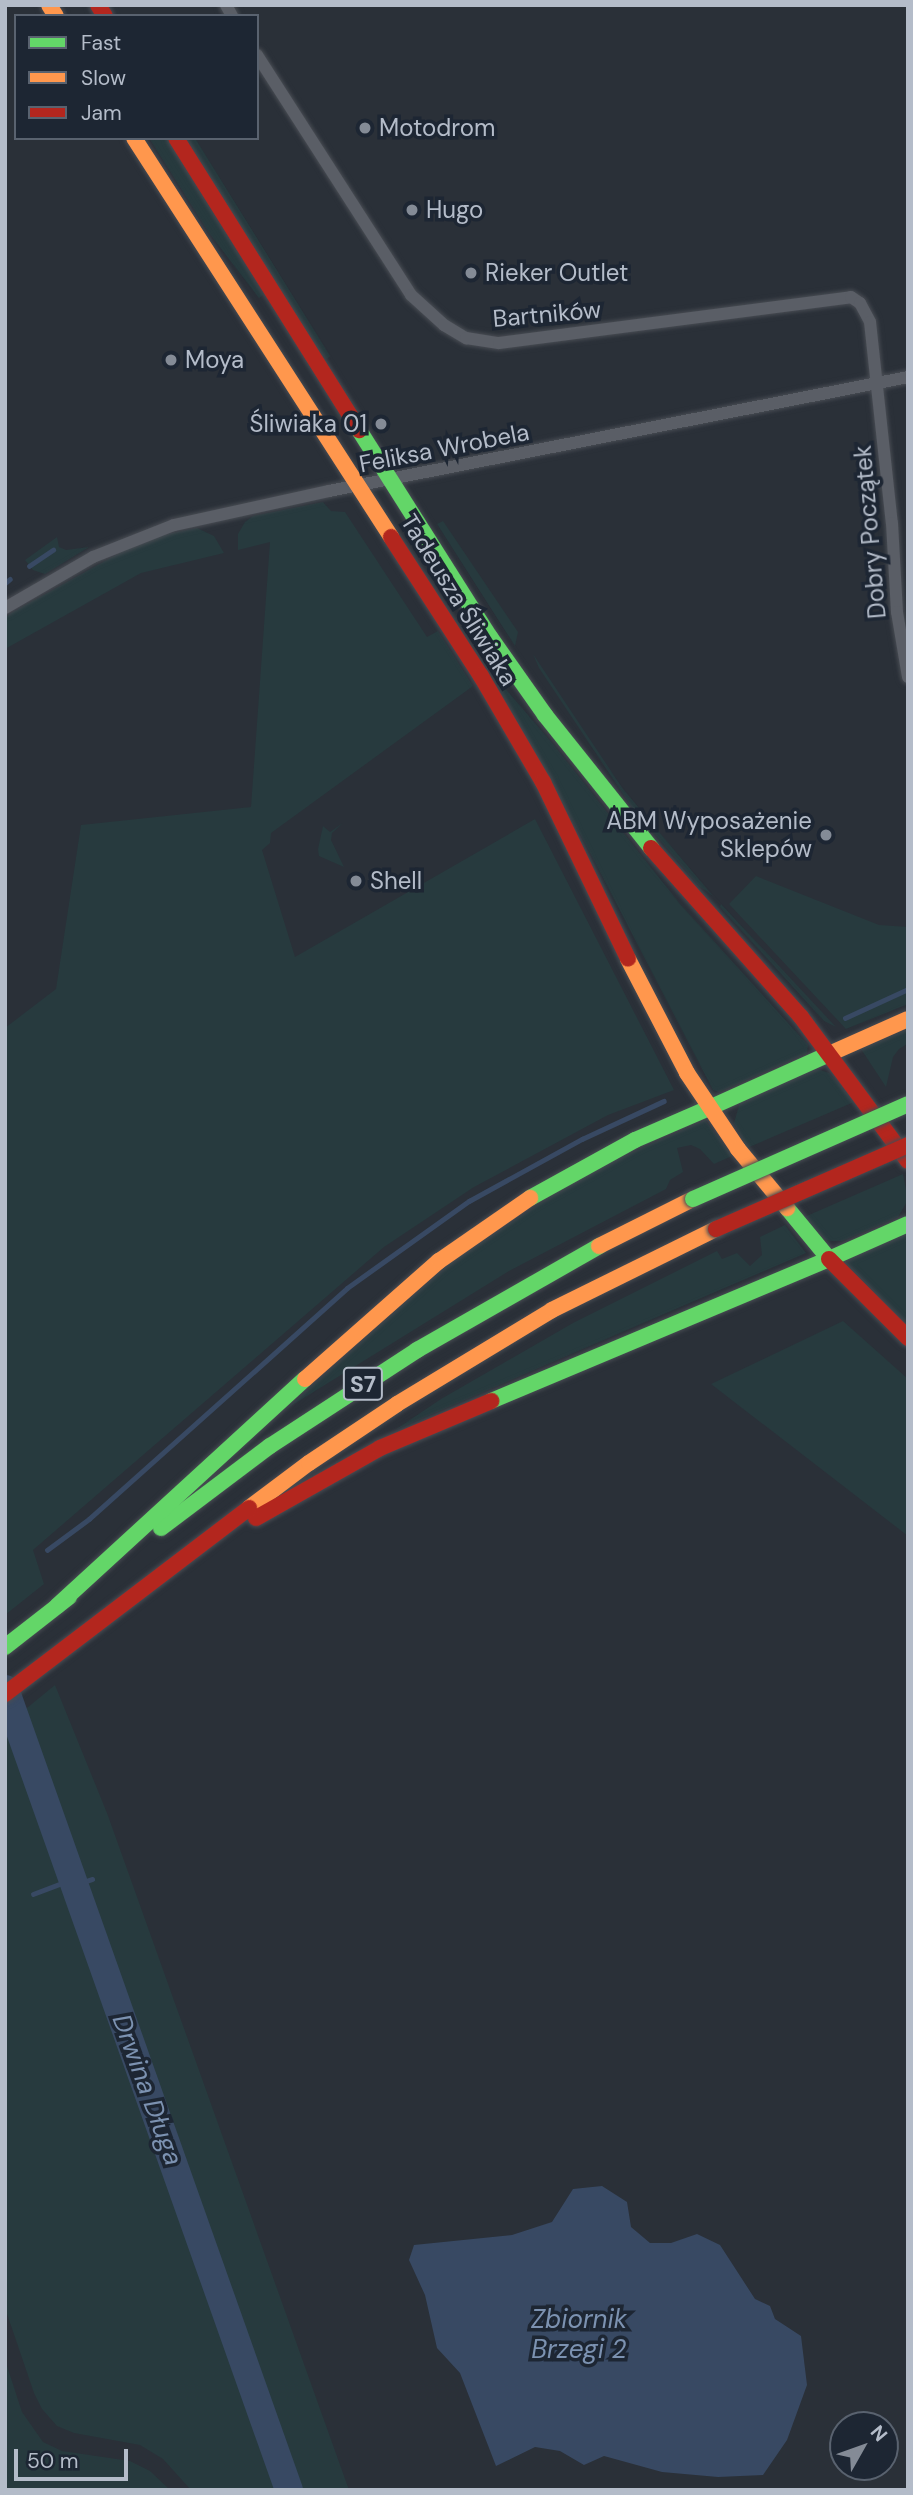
<!DOCTYPE html>
<meta charset="utf-8">
<style>
body{margin:0}
#map{position:relative;width:913px;height:2495px;overflow:hidden;background:#2a3038;font-family:"DM Sans",sans-serif}
div>[style]{position:absolute}
.green>*{inset:0;background:#273a3e}
.water>*{inset:0;background:#384963}
.stream>*{height:4.5px;margin:-2.25px;padding:0 2.25px;transform-origin:2.25px;border-radius:2.25px;background:#384963}
.river>*{height:28px;margin:-14px;padding:0 14px;transform-origin:14px;border-radius:14px;background:#384963}
.roads{filter:drop-shadow(0 0 2px #484c53) drop-shadow(0 0 2px #484c53)}
.street>*{height:12px;margin:-6px;padding:0 6px;transform-origin:6px;border-radius:6px;background:#5a5e66}
.fast>*{height:16px;margin:-8px;padding:0 8px;transform-origin:8px;border-radius:8px;background:#63d668}
.slow>*{height:16px;margin:-8px;padding:0 8px;transform-origin:8px;border-radius:8px;background:#ff974d}
.jam>*{height:16px;margin:-8px;padding:0 8px;transform-origin:8px;border-radius:8px;background:#b3261e}
.bridges{filter:drop-shadow(0 0 2px #474c53) drop-shadow(0 0 2px #474c53)}
.fast-bridge>*{height:16px;margin:-8px;padding:0 8px;transform-origin:8px;border-radius:8px;background:#63d668}
.jam-bridge>*{height:16px;margin:-8px;padding:0 8px;transform-origin:8px;border-radius:8px;background:#b3261e}
.dots>*{width:19px;height:19px;translate:-50% -50%;box-sizing:border-box;border:4px solid #1d2633;border-radius:50%}
span{translate:-50% -50%;white-space:nowrap;text-align:center;line-height:1.15;-webkit-text-stroke:7px #1d2633;paint-order:stroke}
.shield-label span{padding:2px 5px;background:#1d2633;border:2px solid;border-radius:5px;-webkit-text-stroke-width:0}
.shield-label{font-size:23px;color:#b4bcc9;font-weight:700}
.poi-label{font-size:24px;color:#b4bcc9}
.left{translate:0 -50%;text-align:left}
.right{translate:-100% -50%;text-align:right}
.street-label{font-size:24px;color:#b4bcc9}
.water-label{font-size:26px;color:#7c92b1;font-style:italic}
.frame{position:absolute;inset:0;border:7px solid #b4bcc9;pointer-events:none}
.legend{position:absolute;left:14px;top:14px;width:245px;height:126px;box-sizing:border-box;background:#1d2633;border:2px solid #59626f;margin:0;padding:9px 12px;list-style:none;font-size:21px;color:#b4bcc9}
.legend li{display:flex;align-items:center;gap:14px;height:35px}
.legend b{width:35px;border:2px solid #59626f}
.north{position:absolute;left:829px;top:2411px;width:70px;height:70px;box-sizing:border-box;background:#1d2633;border:2px solid #59626f;border-radius:50%;rotate:50deg;font-size:19px;font-weight:700;line-height:28px;text-align:center;color:#b4bcc9}
.north::after{content:'';display:block;margin:auto;width:24px;height:32px;background:#848b96;clip-path:polygon(50% 0,100% 100%,50% 72%,0 100%)}
.scale{position:absolute;left:14px;top:2449px;width:114px;height:32px;box-sizing:border-box;border:4px solid #b4bcc9;border-top:0;padding-left:9px;font-size:21px;line-height:24px;white-space:nowrap;color:#b4bcc9;-webkit-text-stroke:5px #1d2633;paint-order:stroke}
</style>
<div id="map">
<div class="green">
<i style="clip-path:polygon(149px 138px,167px 138px,263px 295px,259px 298px,209px 233px)"></i>
<i style="clip-path:polygon(186px 138px,195px 138px,330px 356px,327px 359px,314px 346px)"></i>
<i style="clip-path:polygon(323px 502px,331px 511px,345px 512px,427px 637px,438px 631px,473px 686px,271px 833px,270px 843px,262px 850px,295px 957px,535px 819px,674px 1090px,608px 1115px,474px 1187px,384px 1247px,33px 1550px,44px 1584px,5px 1615px,5px 1028px,56px 989px,81px 825px,251px 807px,270px 542px,238px 550px,238px 534px,245px 522px,253px 516px)"></i>
<i style="clip-path:polygon(443px 521px,518px 632px,515px 646px,437px 524px)"></i>
<i style="clip-path:polygon(197px 528px,214px 536px,224px 553px,141px 573px,5px 649px,5px 618px,11px 613px,123px 551px,167px 534px)"></i>
<i style="clip-path:polygon(57px 537px,59px 547px,66px 550px,89px 547px,45px 574px,33px 570px,25px 560px)"></i>
<i style="clip-path:polygon(533px 654px,623px 789px,713px 896px,699px 886px,631px 806px,539px 668px)"></i>
<i style="clip-path:polygon(490px 671px,553px 744px,680px 904px,808px 1045px,807px 1053px,719px 1092px,713px 1090px,585px 843px)"></i>
<i style="clip-path:polygon(343px 823px,332px 833px,331px 840px,344px 867px,319px 856px,318px 849px,323px 826px,330px 832px)"></i>
<i style="clip-path:polygon(756px 876px,879px 925px,908px 927px,908px 1004px,846px 1029px,729px 904px)"></i>
<i style="clip-path:polygon(721px 904px,836px 1027px,824px 1021px,720px 907px)"></i>
<i style="clip-path:polygon(908px 1029px,908px 1047px,907px 1044px,899px 1049px,893px 1057px,886px 1087px,861px 1049px)"></i>
<i style="clip-path:polygon(817px 1069px,829px 1073px,854px 1102px,747px 1148px,734px 1123px,740px 1102px)"></i>
<i style="clip-path:polygon(705px 1120px,732px 1156px,714px 1164px,700px 1149px,691px 1145px,677px 1148px,683px 1172px,670px 1180px,666px 1189px,509px 1271px,286px 1409px,451px 1262px,588px 1172px)"></i>
<i style="clip-path:polygon(903px 1174px,908px 1200px,898px 1217px,842px 1241px,831px 1241px,821px 1238px,802px 1218px)"></i>
<i style="clip-path:polygon(785px 1225px,806px 1253px,395px 1430px,441px 1399px,573px 1323px,717px 1251px,722px 1259px,737px 1253px,750px 1266px,762px 1255px,760px 1237px)"></i>
<i style="clip-path:polygon(908px 1233px,908px 1324px,847px 1265px,848px 1258px)"></i>
<i style="clip-path:polygon(843px 1321px,908px 1379px,908px 1536px,711px 1384px)"></i>
<i style="clip-path:polygon(55px 1685px,107px 1813px,349px 2490px,191px 2490px,163px 2459px,140px 2445px,74px 2433px,57px 2426px,42px 2409px,34px 2393px,5px 2308px,5px 1726px)"></i>
<i style="clip-path:polygon(5px 2360px,22px 2412px,43px 2442px,62px 2451px,130px 2461px,150px 2471px,170px 2490px,5px 2490px)"></i>
</div>
<div class="water">
<i style="clip-path:polygon(602px 2186px,627px 2202px,631px 2227px,650px 2243px,671px 2243px,697px 2234px,720px 2245px,755px 2299px,770px 2306px,775px 2319px,801px 2336px,807px 2385px,787px 2440px,763px 2475px,718px 2477px,662px 2472px,604px 2456px,584px 2465px,560px 2451px,535px 2447px,496px 2466px,460px 2373px,437px 2348px,425px 2295px,409px 2260px,414px 2245px,512px 2235px,552px 2222px,573px 2189px)"></i>
</div>
<div class="stream">
<i style="left:29px;top:566px;width:29px;rotate:-34deg"></i>
<i style="left:5px;top:583px;width:6px;rotate:-39deg"></i>
<i style="left:845px;top:1018px;width:69px;rotate:-24.7deg"></i>
<i style="left:47px;top:1550px;width:52px;rotate:-36.4deg"></i>
<i style="left:89px;top:1519px;width:346px;rotate:-41.8deg"></i>
<i style="left:347px;top:1288px;width:150px;rotate:-35.5deg"></i>
<i style="left:469px;top:1201px;width:129px;rotate:-28.8deg"></i>
<i style="left:582px;top:1139px;width:90px;rotate:-24.9deg"></i>
<i style="left:75px;top:1885px;width:18px;rotate:-19deg"></i>
<i style="left:33px;top:1894px;width:43px;rotate:-20.6deg"></i>
</div>
<div class="river">
<i style="left:5px;top:1689px;width:850px;rotate:70.48deg"></i>
</div>
<div class="roads">
<div class="street">
<i style="left:226px;top:5px;width:13px;rotate:61deg"></i>
<i style="left:257px;top:55px;width:285px;rotate:57.3deg"></i>
<i style="left:411px;top:295px;width:45px;rotate:42.3deg"></i>
<i style="left:444px;top:325px;width:26px;rotate:31deg"></i>
<i style="left:466px;top:338px;width:33px;rotate:9deg"></i>
<i style="left:499px;top:343px;width:355px;rotate:-7.4deg"></i>
<i style="left:851px;top:297px;width:11px;rotate:34deg"></i>
<i style="left:860px;top:303px;width:21px;rotate:62deg"></i>
<i style="left:870px;top:322px;width:202px;rotate:83.8deg"></i>
<i style="left:892px;top:523px;width:89px;rotate:86.8deg"></i>
<i style="left:897px;top:612px;width:66px;rotate:80.4deg"></i>
<i style="left:5px;top:608px;width:102px;rotate:-30.1deg"></i>
<i style="left:93px;top:557px;width:87px;rotate:-21.6deg"></i>
<i style="left:174px;top:525px;width:159px;rotate:-12.4deg"></i>
<i style="left:329px;top:491px;width:590px;rotate:-11.14deg"></i>
</div>
<div class="fast">
<i style="left:359px;top:430px;width:245px;rotate:57.7deg"></i>
<i style="left:490px;top:637px;width:95px;rotate:54.8deg"></i>
<i style="left:545px;top:715px;width:170px;rotate:51.4deg"></i>
<i style="left:709px;top:1108px;width:132px;rotate:-24.2deg"></i>
<i style="left:530px;top:1198px;width:120px;rotate:-28.9deg"></i>
<i style="left:635px;top:1140px;width:81px;rotate:-23.4deg"></i>
<i style="left:787px;top:1208px;width:66px;rotate:50.5deg"></i>
<i style="left:829px;top:1259px;width:86px;rotate:-23.9deg"></i>
<i style="left:491px;top:1401px;width:367px;rotate:-22.8deg"></i>
<i style="left:161px;top:1528px;width:136px;rotate:-37deg"></i>
<i style="left:270px;top:1446px;width:176px;rotate:-33.1deg"></i>
<i style="left:417px;top:1350px;width:210px;rotate:-29.7deg"></i>
<i style="left:57px;top:1606px;width:336px;rotate:-42.5deg"></i>
<i style="left:5px;top:1647px;width:81px;rotate:-38deg"></i>
</div>
<div class="slow">
<i style="left:49px;top:5px;width:13px;rotate:58deg"></i>
<i style="left:134px;top:138px;width:475px;rotate:57.2deg"></i>
<i style="left:628px;top:959px;width:128px;rotate:62.6deg"></i>
<i style="left:687px;top:1073px;width:92px;rotate:56.1deg"></i>
<i style="left:738px;top:1149px;width:77px;rotate:50.3deg"></i>
<i style="left:829px;top:1054px;width:86px;rotate:-23.9deg"></i>
<i style="left:599px;top:1246px;width:105px;rotate:-26.6deg"></i>
<i style="left:305px;top:1379px;width:179px;rotate:-41.4deg"></i>
<i style="left:439px;top:1261px;width:111px;rotate:-34.7deg"></i>
<i style="left:249px;top:1508px;width:75px;rotate:-36.9deg"></i>
<i style="left:309px;top:1463px;width:106px;rotate:-33.8deg"></i>
<i style="left:397px;top:1404px;width:181px;rotate:-31.2deg"></i>
<i style="left:552px;top:1310px;width:183px;rotate:-26.3deg"></i>
</div>
<div class="jam">
<i style="left:98px;top:5px;width:13px;rotate:58deg"></i>
<i style="left:176px;top:138px;width:345px;rotate:57.9deg"></i>
<i style="left:391px;top:537px;width:166px;rotate:57.1deg"></i>
<i style="left:481px;top:676px;width:123px;rotate:59.7deg"></i>
<i style="left:543px;top:782px;width:196px;rotate:64.3deg"></i>
<i style="left:651px;top:848px;width:226px;rotate:48.4deg"></i>
<i style="left:801px;top:1017px;width:179px;rotate:53.4deg"></i>
<i style="left:829px;top:1259px;width:112px;rotate:45deg"></i>
<i style="left:256px;top:1518px;width:142px;rotate:-29.4deg"></i>
<i style="left:380px;top:1448px;width:121px;rotate:-22.9deg"></i>
<i style="left:5px;top:1694px;width:307px;rotate:-37.3deg"></i>
</div>
</div>
<div class="bridges">
<div class="fast-bridge">
<i style="left:693px;top:1199px;width:235px;rotate:-23.8deg"></i>
</div>
<div class="jam-bridge">
<i style="left:716px;top:1229px;width:210px;rotate:-23.6deg"></i>
</div>
</div>
<div class="dots">
<i style="left:365px;top:128px;background:#848b96"></i>
<i style="left:412px;top:210px;background:#848b96"></i>
<i style="left:471px;top:273px;background:#848b96"></i>
<i style="left:171px;top:360px;background:#848b96"></i>
<i style="left:381px;top:424px;background:#848b96"></i>
<i style="left:826px;top:835px;background:#848b96"></i>
<i style="left:356px;top:881px;background:#848b96"></i>
</div>
<div class="shield-label">
<span style="left:363px;top:1384px">S7</span>
</div>
<div class="poi-label">
<span class="left" style="left:379px;top:128px">Motodrom</span>
<span class="left" style="left:426px;top:210px">Hugo</span>
<span class="left" style="left:485px;top:273px">Rieker Outlet</span>
<span class="left" style="left:185px;top:360px">Moya</span>
<span class="right" style="left:367px;top:424px">Śliwiaka 01</span>
<span class="right" style="left:812px;top:835px">ABM Wyposażenie<br>Sklepów</span>
<span class="left" style="left:370px;top:881px">Shell</span>
</div>
<div class="street-label">
<span style="left:547px;top:314px;rotate:-5deg">Bartników</span>
<span style="left:444px;top:448px;rotate:-11deg">Feliksa Wrobela</span>
<span style="left:870px;top:532px;rotate:-95deg">Dobry Początek</span>
<span style="left:459px;top:600px;rotate:58deg">Tadeusza Śliwiaka</span>
</div>
<div class="water-label">
<span style="left:147px;top:2090px;rotate:70deg">Drwina Długa</span>
<span style="left:579px;top:2335px">Zbiornik<br>Brzegi 2</span>
</div>
<div class="frame"></div>
<ul class="legend">
<li><b style="height:9px;background:#63d668"></b>Fast</li>
<li><b style="height:9px;background:#ff974d"></b>Slow</li>
<li><b style="height:9px;background:#b3261e"></b>Jam</li>
</ul>
<div class="north">N</div>
<div class="scale">50 m</div>
</div>
